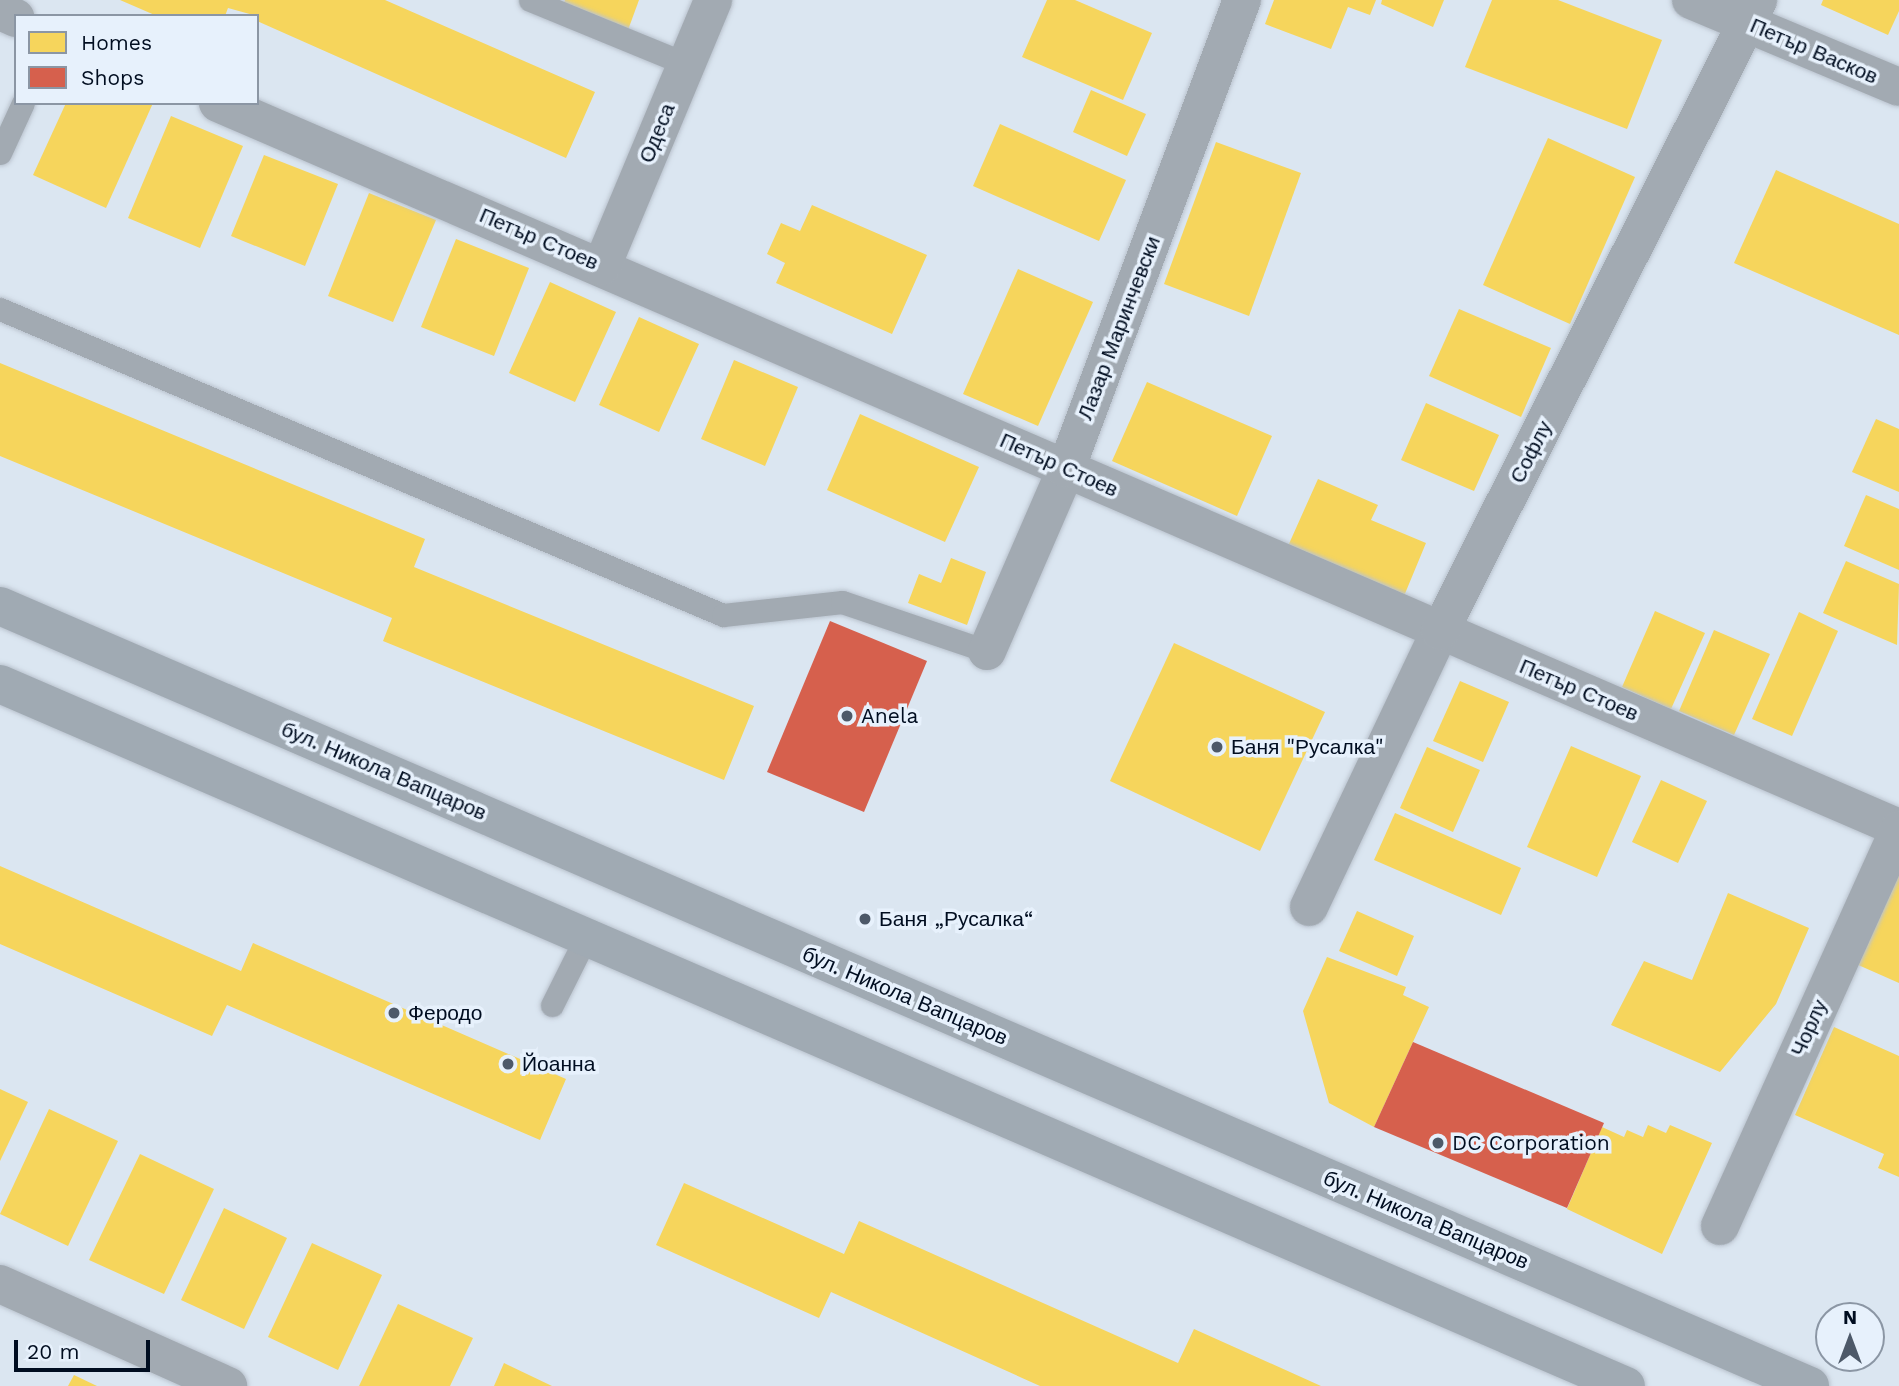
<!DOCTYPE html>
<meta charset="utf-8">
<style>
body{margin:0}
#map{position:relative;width:1899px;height:1386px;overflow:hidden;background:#dbe6f1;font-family:"Work Sans",sans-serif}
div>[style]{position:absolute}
.homes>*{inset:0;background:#f6d55c}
.shops>*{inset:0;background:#d6604d}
.roads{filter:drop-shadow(0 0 2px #bac3ce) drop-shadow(0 0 2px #bac3ce)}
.lane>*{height:23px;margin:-11.5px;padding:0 11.5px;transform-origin:11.5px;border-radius:11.5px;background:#a2aab2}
.street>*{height:38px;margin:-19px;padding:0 19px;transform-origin:19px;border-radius:19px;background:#a2aab2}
.secondary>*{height:38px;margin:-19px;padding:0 19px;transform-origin:19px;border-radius:19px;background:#a0aab3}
.dots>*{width:19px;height:19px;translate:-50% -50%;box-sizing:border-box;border:4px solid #e7f1fc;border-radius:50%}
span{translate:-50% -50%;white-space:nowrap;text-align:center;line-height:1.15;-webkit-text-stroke:7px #e7f1fc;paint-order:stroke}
.street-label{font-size:21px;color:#000d20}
.poi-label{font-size:21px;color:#000d20}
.left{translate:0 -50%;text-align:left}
.legend{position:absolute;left:14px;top:14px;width:245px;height:91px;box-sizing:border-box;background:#e7f1fc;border:2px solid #8b96a4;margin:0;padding:9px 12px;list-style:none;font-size:21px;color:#000d20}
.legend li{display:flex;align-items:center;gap:14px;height:35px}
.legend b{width:35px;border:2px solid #8b96a4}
.north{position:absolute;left:1815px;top:1302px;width:70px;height:70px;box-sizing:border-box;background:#e7f1fc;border:2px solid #8b96a4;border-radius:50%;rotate:0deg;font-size:19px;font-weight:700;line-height:28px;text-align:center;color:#000d20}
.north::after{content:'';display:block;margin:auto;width:24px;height:32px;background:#4d5969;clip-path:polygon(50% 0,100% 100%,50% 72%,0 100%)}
.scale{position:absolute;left:14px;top:1340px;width:136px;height:32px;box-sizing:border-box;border:4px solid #000d20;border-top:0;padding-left:9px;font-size:21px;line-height:24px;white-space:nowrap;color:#000d20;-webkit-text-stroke:5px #e7f1fc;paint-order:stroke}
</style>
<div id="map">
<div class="homes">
<i style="clip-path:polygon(120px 0,385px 0,595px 92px,566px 158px,257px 21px,257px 16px,228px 8px,225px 16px,157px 16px)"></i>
<i style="clip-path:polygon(565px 0,639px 0,628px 30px,563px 5px)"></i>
<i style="clip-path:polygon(1047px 0,1075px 0,1152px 33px,1123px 100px,1022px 57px)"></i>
<i style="clip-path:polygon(1274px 0,1376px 0,1370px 15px,1348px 7px,1331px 49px,1265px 24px)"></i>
<i style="clip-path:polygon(1382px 0,1444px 0,1433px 27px,1381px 4px)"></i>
<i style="clip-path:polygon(1492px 0,1558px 0,1662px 40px,1627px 129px,1465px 67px)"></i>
<i style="clip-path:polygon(1823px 0,1899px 0,1899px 11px,1888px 35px,1821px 5px)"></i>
<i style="clip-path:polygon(1091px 90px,1146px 114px,1127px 156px,1073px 132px)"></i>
<i style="clip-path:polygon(66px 103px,153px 103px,106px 208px,33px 175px)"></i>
<i style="clip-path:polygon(171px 116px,243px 146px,200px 248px,128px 218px)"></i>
<i style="clip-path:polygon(1000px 124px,1126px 180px,1099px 241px,973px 186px)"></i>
<i style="clip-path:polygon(1548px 138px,1635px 177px,1570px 324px,1483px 285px)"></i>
<i style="clip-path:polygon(1216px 142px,1301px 173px,1249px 316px,1164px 284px)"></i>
<i style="clip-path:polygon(264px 155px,338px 184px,305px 266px,231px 236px)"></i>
<i style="clip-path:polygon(1776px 170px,1899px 224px,1899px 335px,1734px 263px)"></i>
<i style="clip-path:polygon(369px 193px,436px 220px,393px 322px,328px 296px)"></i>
<i style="clip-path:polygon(812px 205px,927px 255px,892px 334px,776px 283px,785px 263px,767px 254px,781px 223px,800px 231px)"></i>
<i style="clip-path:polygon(456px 239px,529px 268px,494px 356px,421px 327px)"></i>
<i style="clip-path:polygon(1018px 269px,1093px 302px,1038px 426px,963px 394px)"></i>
<i style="clip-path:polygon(550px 282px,616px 312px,575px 402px,509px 373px)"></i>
<i style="clip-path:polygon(1459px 309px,1551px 348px,1521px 417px,1429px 376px)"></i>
<i style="clip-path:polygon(639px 317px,699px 344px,659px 432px,599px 405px)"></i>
<i style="clip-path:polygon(734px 360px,798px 387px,765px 466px,701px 439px)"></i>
<i style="clip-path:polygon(0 363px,425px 539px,414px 567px,754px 706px,724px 780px,383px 641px,392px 618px,0 456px)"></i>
<i style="clip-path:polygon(1147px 382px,1272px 436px,1237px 516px,1112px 461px)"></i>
<i style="clip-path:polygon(1426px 403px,1499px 435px,1474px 491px,1401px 460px)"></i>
<i style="clip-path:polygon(860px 414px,979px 467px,945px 542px,827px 490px)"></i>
<i style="clip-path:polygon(1876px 419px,1899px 429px,1899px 492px,1852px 472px)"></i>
<i style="clip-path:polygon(1318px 479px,1378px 505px,1371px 520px,1426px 543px,1404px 596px,1288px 546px)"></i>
<i style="clip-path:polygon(1866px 495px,1899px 509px,1899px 570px,1844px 546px)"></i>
<i style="clip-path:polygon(951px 558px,986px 572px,967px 625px,908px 603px,919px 574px,941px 583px)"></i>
<i style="clip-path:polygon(1846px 561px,1899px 584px,1897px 645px,1823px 613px)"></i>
<i style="clip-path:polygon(1655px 611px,1705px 633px,1671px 709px,1622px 687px)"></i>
<i style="clip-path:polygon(1799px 612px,1838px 631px,1792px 736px,1752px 719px)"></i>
<i style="clip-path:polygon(1714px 630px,1770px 654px,1734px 735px,1679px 711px)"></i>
<i style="clip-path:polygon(1174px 643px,1325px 712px,1260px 851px,1110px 781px)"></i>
<i style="clip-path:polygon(1460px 681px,1509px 702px,1483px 762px,1433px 741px)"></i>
<i style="clip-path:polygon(1571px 746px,1641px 776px,1597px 877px,1527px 847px)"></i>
<i style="clip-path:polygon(1427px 747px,1480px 770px,1453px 832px,1400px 808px)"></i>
<i style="clip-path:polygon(1661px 780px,1707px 801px,1678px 863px,1632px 842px)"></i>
<i style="clip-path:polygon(1395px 813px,1521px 868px,1501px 915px,1374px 860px)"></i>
<i style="clip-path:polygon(0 866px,241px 971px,253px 943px,566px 1079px,540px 1140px,227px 1005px,212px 1036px,0 944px)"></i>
<i style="clip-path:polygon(1899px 874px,1899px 983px,1856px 964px)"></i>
<i style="clip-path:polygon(1728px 893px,1809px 928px,1776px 1004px,1720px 1072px,1611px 1025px,1644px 961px,1692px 980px)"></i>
<i style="clip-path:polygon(1357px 911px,1414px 936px,1397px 976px,1339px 951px)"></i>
<i style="clip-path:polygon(1327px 957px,1406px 987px,1403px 995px,1429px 1007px,1374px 1127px,1329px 1103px,1303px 1011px)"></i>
<i style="clip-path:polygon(1834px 1027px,1899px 1056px,1899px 1177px,1878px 1168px,1884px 1154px,1795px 1115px)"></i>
<i style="clip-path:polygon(0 1089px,28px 1102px,0 1161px)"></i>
<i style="clip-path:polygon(49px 1109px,118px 1141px,68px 1246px,0 1214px)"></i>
<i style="clip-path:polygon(1648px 1125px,1666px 1133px,1670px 1125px,1712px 1143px,1662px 1254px,1567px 1209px,1602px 1127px,1624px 1137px,1627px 1130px,1643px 1137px)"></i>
<i style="clip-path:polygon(140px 1154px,214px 1189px,164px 1294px,89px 1260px)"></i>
<i style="clip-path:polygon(684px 1183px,844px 1254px,859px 1221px,1178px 1363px,1194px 1329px,1321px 1386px,1040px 1386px,831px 1292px,819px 1318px,656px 1245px)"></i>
<i style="clip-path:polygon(224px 1208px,287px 1238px,244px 1329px,181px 1300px)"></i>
<i style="clip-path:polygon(312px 1243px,382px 1275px,338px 1370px,268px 1337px)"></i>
<i style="clip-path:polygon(398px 1304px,473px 1338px,450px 1386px,359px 1386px)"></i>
<i style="clip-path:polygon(504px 1363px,552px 1386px,494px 1386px)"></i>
<i style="clip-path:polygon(74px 1375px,97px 1386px,68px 1386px)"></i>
</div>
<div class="shops">
<i style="clip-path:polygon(830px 621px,927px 661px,864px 812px,767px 772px)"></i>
<i style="clip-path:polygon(1413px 1042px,1604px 1123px,1567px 1208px,1374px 1127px)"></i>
</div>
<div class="roads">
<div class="lane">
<i style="left:530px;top:0;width:169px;rotate:22.3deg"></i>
<i style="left:0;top:153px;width:55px;rotate:-65.3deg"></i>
<i style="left:0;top:309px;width:785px;rotate:22.94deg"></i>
<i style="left:723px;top:615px;width:120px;rotate:-6.2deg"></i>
<i style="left:842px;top:602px;width:153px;rotate:18.7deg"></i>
<i style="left:552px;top:1005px;width:76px;rotate:-63.4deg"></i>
</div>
<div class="street">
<i style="left:1691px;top:0;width:225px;rotate:22.7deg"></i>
<i style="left:0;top:11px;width:17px;rotate:24deg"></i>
<i style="left:218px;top:103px;width:1831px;rotate:23.33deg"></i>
<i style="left:602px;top:266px;width:288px;rotate:-67.3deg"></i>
<i style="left:987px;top:651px;width:198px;rotate:-66.5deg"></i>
<i style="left:1066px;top:469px;width:501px;rotate:-69.43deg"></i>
<i style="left:1309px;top:907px;width:306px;rotate:-64.6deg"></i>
<i style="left:1440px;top:631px;width:707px;rotate:-63.25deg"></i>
<i style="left:1720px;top:1226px;width:435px;rotate:-65.7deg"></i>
<i style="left:0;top:1284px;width:250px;rotate:24.1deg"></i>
</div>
<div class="secondary">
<i style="left:0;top:606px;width:1971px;rotate:23.31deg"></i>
<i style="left:0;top:684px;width:1771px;rotate:23.35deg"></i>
</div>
</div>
<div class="dots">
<i style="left:847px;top:716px;background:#4d5969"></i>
<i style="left:1217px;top:747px;background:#4d5969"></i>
<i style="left:865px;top:919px;background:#4d5969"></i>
<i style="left:394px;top:1013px;background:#4d5969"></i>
<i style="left:508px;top:1064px;background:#4d5969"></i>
<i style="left:1438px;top:1143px;background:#4d5969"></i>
</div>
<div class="street-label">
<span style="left:1814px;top:51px;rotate:23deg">Петър Васков</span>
<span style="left:657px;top:133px;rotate:-68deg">Одеса</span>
<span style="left:539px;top:239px;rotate:23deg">Петър Стоев</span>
<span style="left:1119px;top:328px;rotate:-69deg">Лазар Маринчевски</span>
<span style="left:1531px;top:452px;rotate:-63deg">Софлу</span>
<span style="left:1059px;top:465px;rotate:24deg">Петър Стоев</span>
<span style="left:1579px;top:690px;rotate:23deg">Петър Стоев</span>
<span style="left:384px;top:771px;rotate:23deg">бул. Никола Вапцаров</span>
<span style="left:905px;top:996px;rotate:23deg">бул. Никола Вапцаров</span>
<span style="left:1809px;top:1028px;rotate:-66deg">Чорлу</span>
<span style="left:1426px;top:1220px;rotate:23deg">бул. Никола Вапцаров</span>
</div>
<div class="poi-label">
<span class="left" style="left:861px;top:716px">Anela</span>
<span class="left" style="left:1231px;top:747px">Баня "Русалка"</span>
<span class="left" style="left:879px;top:919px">Баня „Русалка“</span>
<span class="left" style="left:408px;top:1013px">Феродо</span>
<span class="left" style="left:522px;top:1064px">Йоанна</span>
<span class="left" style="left:1452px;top:1143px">DC Corporation</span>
</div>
<ul class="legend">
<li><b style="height:19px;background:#f6d55c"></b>Homes</li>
<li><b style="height:19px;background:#d6604d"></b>Shops</li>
</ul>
<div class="north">N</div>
<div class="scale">20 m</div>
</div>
